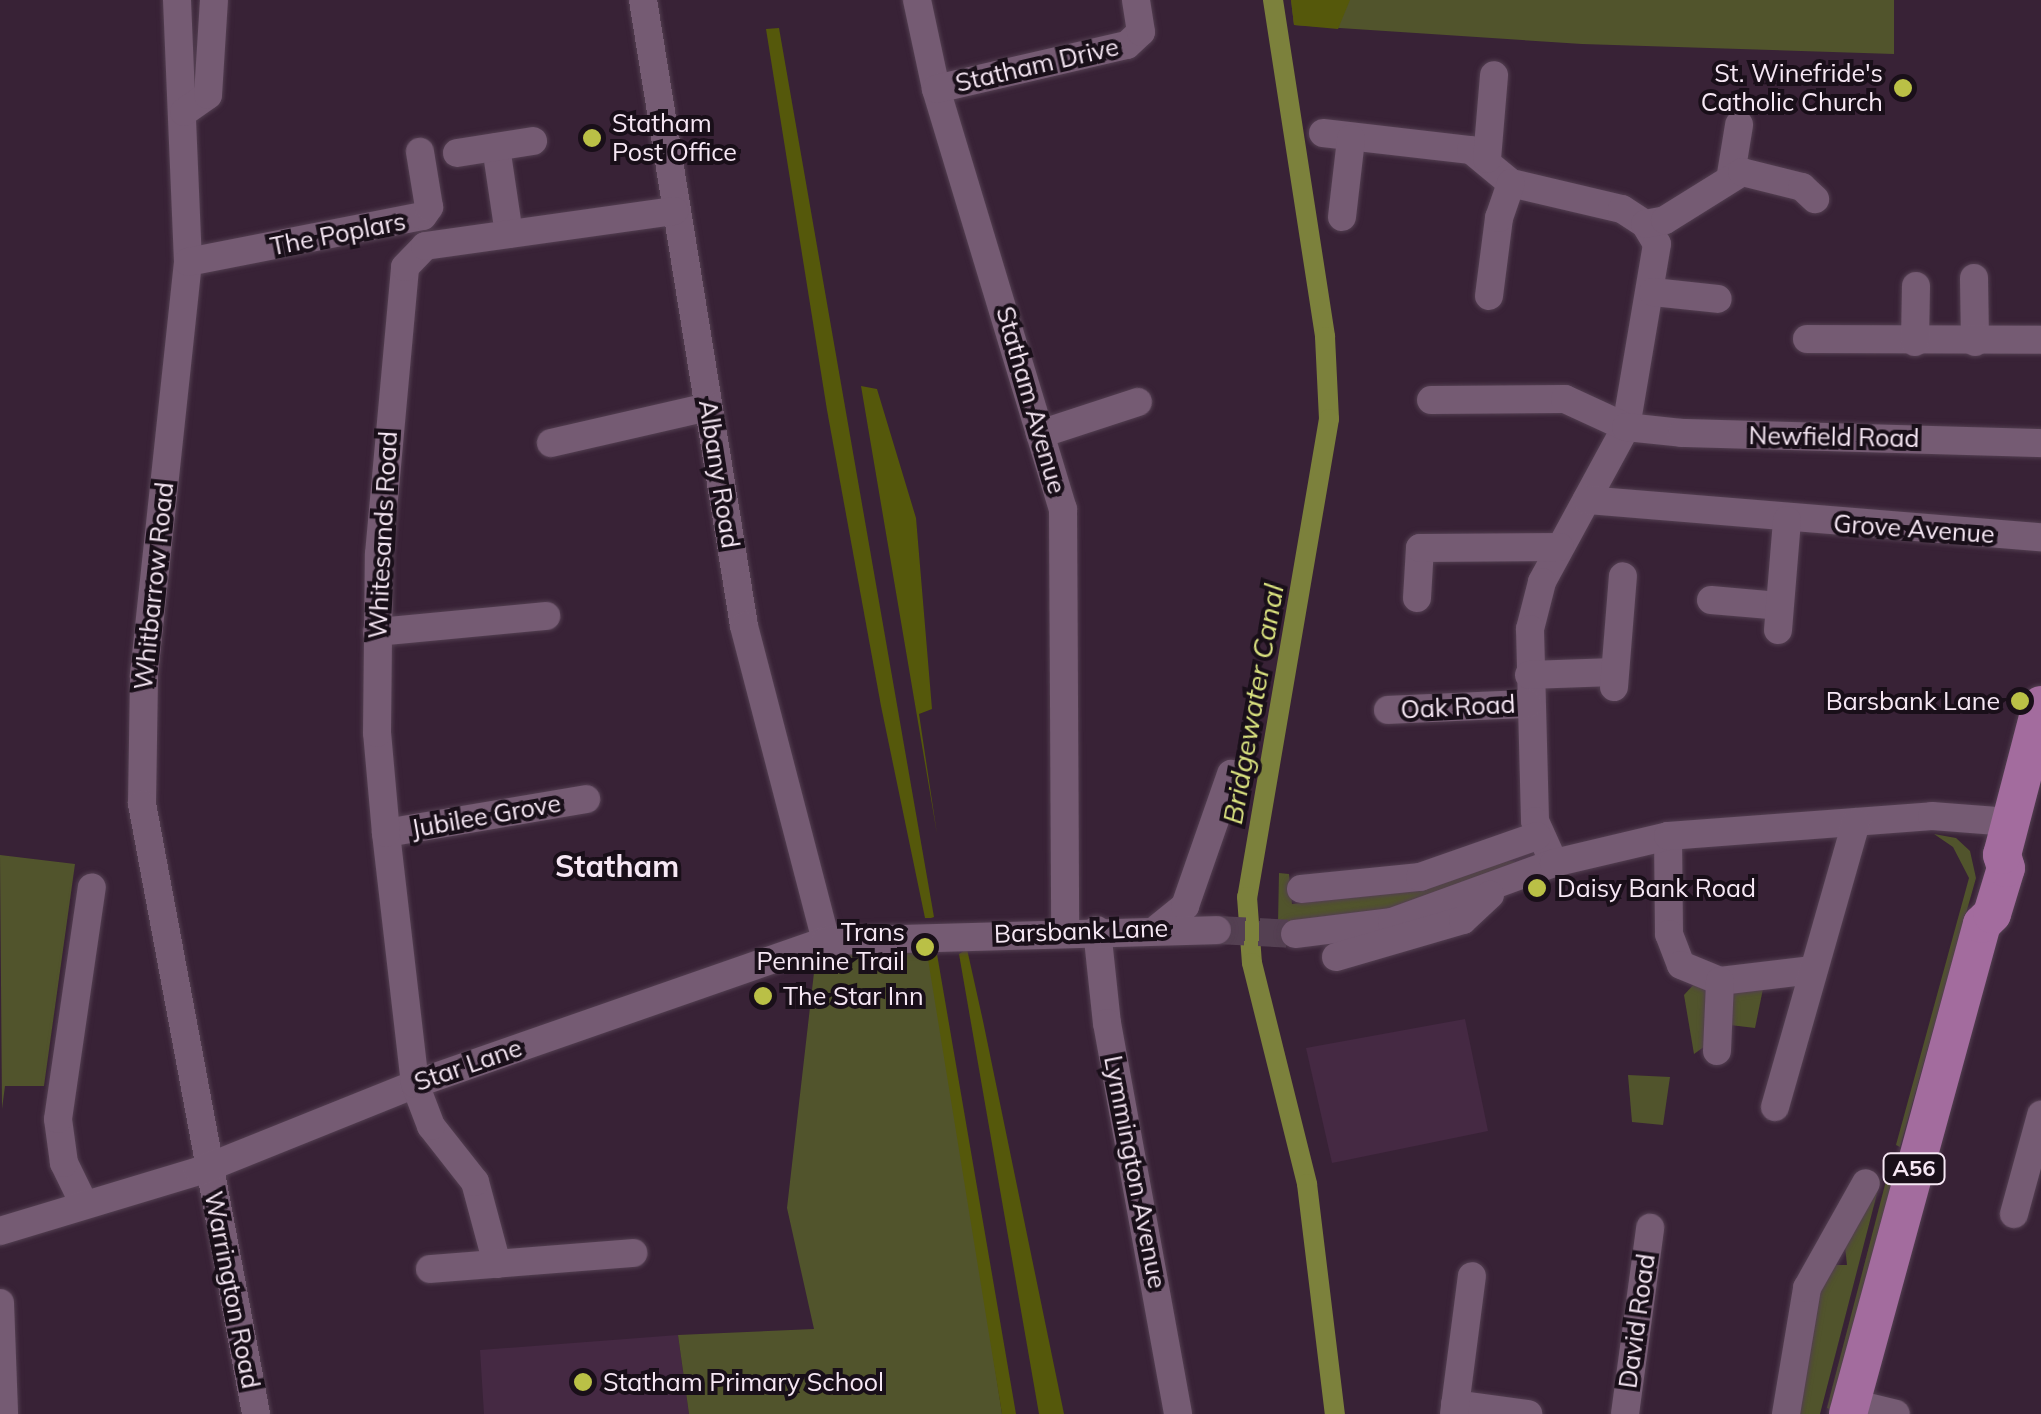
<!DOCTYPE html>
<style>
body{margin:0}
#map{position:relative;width:2041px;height:1414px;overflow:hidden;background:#382236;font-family:Mulish,sans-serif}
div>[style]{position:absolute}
.built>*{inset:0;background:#452943}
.green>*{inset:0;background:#51542c}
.forest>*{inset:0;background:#55580b}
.canal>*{height:20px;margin:-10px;padding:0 10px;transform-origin:10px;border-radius:10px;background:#7c813c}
.minor-tunnel>*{height:28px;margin-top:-14px;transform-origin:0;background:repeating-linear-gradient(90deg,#544052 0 28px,transparent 0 42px)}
.roads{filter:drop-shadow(0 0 2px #533f51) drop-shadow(0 0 2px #533f51)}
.minor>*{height:28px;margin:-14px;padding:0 14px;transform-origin:14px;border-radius:14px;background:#755b73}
.major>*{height:38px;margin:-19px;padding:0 19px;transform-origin:19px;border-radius:19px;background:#a36c9e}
.dots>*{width:28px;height:28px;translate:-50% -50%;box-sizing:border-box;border:5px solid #190f19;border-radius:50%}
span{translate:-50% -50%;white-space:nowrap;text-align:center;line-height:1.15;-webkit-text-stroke:8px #190f19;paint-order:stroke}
.shield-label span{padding:2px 8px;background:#190f19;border:2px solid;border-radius:8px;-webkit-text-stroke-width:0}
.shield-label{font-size:22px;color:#f6e7f4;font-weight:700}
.street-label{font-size:25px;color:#f6e7f4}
.poi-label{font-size:25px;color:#f6e7f4}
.right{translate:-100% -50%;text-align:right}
.left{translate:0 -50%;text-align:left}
.water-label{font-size:28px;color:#dae27f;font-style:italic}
.quarter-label{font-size:30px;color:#f6e7f4;font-weight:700}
</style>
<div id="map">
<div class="built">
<i style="clip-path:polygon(1465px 1019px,1488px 1131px,1332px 1163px,1306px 1048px)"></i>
<i style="clip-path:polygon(678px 1335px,689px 1414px,484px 1414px,480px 1350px)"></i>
</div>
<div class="green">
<i style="clip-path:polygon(1291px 0,1894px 0,1894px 54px,1582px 44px,1294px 25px)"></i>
<i style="clip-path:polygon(1934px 834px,1956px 838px,1970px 851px,1976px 878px,1900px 1147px,1896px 1145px,1969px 878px,1953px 847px)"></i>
<i style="clip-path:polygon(0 855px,75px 864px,44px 1086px,5px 1086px,2px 1109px)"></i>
<i style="clip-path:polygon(1508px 861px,1518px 862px,1443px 896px,1356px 917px,1278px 923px,1279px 873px,1289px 874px,1292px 904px,1402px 892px)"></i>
<i style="clip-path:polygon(931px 944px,1002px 1414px,689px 1414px,678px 1335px,814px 1329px,787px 1208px,816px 955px)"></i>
<i style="clip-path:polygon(1695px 983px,1711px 986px,1708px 1044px,1694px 1054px,1684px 995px)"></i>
<i style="clip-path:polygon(1764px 984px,1755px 1028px,1730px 1025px,1729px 993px)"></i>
<i style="clip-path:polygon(1628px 1075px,1670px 1077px,1663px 1125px,1632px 1122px)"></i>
<i style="clip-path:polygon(1893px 1154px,1900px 1157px,1832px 1410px,1827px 1408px)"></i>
<i style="clip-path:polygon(1881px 1178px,1820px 1414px,1796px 1414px,1810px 1310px,1828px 1265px,1847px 1265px,1845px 1247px)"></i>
</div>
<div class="forest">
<i style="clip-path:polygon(1291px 0,1350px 0,1338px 29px,1294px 25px)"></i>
<i style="clip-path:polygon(779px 28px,934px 917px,931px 918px,925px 918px,881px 706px,827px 410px,766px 29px)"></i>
<i style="clip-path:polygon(861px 386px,877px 389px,916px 518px,932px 709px,919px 714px,937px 834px)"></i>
<i style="clip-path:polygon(967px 949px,983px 1021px,1064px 1414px,1039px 1414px,959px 954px)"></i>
<i style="clip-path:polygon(927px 953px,937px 954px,1016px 1414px,1002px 1414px)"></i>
</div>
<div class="canal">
<i style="left:1273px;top:0;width:341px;rotate:81.2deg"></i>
<i style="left:1325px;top:337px;width:82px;rotate:87.2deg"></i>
<i style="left:1329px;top:419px;width:485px;rotate:99.7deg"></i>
<i style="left:1247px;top:897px;width:66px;rotate:85.7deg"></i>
<i style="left:1252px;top:963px;width:228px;rotate:76deg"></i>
<i style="left:1307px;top:1184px;width:232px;rotate:83.1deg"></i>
</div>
<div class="minor-tunnel">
<i style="left:1217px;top:930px;width:78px;rotate:2.9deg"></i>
</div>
<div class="roads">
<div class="minor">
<i style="left:177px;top:0;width:262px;rotate:87.6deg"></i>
<i style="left:188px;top:262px;width:417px;rotate:96.1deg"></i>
<i style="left:144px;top:677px;width:127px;rotate:90.9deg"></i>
<i style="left:142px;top:804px;width:621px;rotate:79.41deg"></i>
<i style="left:643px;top:0;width:634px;rotate:80.83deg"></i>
<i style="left:744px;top:626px;width:325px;rotate:75.4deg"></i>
<i style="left:917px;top:0;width:91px;rotate:77.9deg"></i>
<i style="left:936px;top:89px;width:439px;rotate:73.2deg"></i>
<i style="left:1063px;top:509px;width:422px;rotate:89.7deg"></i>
<i style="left:936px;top:89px;width:196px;rotate:-13deg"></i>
<i style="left:1127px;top:45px;width:19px;rotate:-43deg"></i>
<i style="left:1141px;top:32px;width:32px;rotate:-99deg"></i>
<i style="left:184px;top:112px;width:29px;rotate:-35deg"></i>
<i style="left:208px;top:95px;width:95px;rotate:-86.4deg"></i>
<i style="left:1323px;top:133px;width:149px;rotate:6.6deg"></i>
<i style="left:1471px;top:150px;width:52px;rotate:39.5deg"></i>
<i style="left:1511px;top:183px;width:114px;rotate:13.2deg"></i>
<i style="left:1622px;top:209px;width:27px;rotate:33deg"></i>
<i style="left:1645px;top:224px;width:23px;rotate:59deg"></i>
<i style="left:1657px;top:244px;width:186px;rotate:99.6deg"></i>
<i style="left:1626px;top:427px;width:176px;rotate:118.5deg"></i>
<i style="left:1542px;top:582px;width:49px;rotate:104.3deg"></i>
<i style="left:1530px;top:629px;width:192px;rotate:88.5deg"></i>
<i style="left:1535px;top:821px;width:46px;rotate:65.7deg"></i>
<i style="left:496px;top:147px;width:88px;rotate:81.5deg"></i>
<i style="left:457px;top:153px;width:77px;rotate:-9deg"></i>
<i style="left:1487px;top:159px;width:84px;rotate:-85.2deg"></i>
<i style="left:1731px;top:174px;width:50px;rotate:-80.7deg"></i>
<i style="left:1342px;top:217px;width:79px;rotate:-83.4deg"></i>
<i style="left:1645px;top:224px;width:20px;rotate:-11deg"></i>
<i style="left:1665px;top:220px;width:91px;rotate:-31.9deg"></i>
<i style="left:1742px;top:172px;width:62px;rotate:14deg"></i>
<i style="left:1802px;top:187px;width:18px;rotate:43deg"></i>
<i style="left:188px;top:262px;width:239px;rotate:-11.1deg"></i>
<i style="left:423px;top:216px;width:11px;rotate:-56deg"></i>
<i style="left:429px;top:207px;width:56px;rotate:-99.3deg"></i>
<i style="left:1974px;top:278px;width:64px;rotate:89.1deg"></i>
<i style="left:1653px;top:292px;width:65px;rotate:6.1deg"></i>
<i style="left:1489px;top:296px;width:79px;rotate:-82.7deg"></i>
<i style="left:1499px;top:218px;width:37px;rotate:-71deg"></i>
<i style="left:1807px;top:339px;width:234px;rotate:0.2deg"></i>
<i style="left:1915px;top:342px;width:56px;rotate:-89deg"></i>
<i style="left:1431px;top:400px;width:134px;rotate:-0.4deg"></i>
<i style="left:1565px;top:399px;width:67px;rotate:24.7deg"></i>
<i style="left:1626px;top:427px;width:56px;rotate:6.1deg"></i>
<i style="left:1682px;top:433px;width:359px;rotate:1.6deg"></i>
<i style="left:1040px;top:434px;width:103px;rotate:-18.1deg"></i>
<i style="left:551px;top:443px;width:161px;rotate:-12.9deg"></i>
<i style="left:1587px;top:500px;width:456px;rotate:4.7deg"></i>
<i style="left:1417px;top:598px;width:50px;rotate:-86.6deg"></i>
<i style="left:1420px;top:548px;width:140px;rotate:-0.4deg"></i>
<i style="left:1711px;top:600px;width:68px;rotate:5deg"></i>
<i style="left:1778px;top:630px;width:110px;rotate:-85.3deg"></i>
<i style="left:377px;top:632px;width:170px;rotate:-5.4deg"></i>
<i style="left:1529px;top:675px;width:85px;rotate:-2deg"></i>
<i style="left:1614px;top:687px;width:111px;rotate:-85.4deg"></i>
<i style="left:1388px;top:710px;width:140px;rotate:-2.5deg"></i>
<i style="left:386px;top:833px;width:203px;rotate:-9.6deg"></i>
<i style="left:1668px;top:836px;width:98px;rotate:89.4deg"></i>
<i style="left:1669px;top:934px;width:33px;rotate:69deg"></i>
<i style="left:1681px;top:965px;width:42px;rotate:22.3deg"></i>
<i style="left:1720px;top:981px;width:93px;rotate:-6.8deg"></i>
<i style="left:1301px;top:889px;width:120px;rotate:-5.8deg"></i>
<i style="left:1420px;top:877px;width:124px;rotate:-19.3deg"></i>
<i style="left:1158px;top:928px;width:35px;rotate:-39deg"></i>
<i style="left:1185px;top:906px;width:140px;rotate:-70.8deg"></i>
<i style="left:1097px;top:930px;width:94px;rotate:83.9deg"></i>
<i style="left:1107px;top:1023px;width:397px;rotate:79.7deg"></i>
<i style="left:1295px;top:934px;width:98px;rotate:-7.1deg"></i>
<i style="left:1392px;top:922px;width:172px;rotate:-20deg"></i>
<i style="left:1554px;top:863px;width:117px;rotate:-13.3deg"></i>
<i style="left:1668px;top:836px;width:265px;rotate:-4.3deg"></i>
<i style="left:1932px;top:816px;width:78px;rotate:4.4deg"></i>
<i style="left:1336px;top:957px;width:132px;rotate:-16.2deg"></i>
<i style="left:1463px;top:920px;width:37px;rotate:-43deg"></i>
<i style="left:1717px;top:1051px;width:70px;rotate:-87.5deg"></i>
<i style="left:1775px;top:1107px;width:296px;rotate:-74.1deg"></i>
<i style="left:84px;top:1204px;width:46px;rotate:-116deg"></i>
<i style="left:64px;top:1163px;width:44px;rotate:-97.8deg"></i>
<i style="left:58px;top:1119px;width:234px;rotate:-81.7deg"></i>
<i style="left:2014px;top:1214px;width:103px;rotate:-74.7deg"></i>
<i style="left:0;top:1231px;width:208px;rotate:-16.8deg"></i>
<i style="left:199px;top:1171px;width:233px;rotate:-21.9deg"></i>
<i style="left:415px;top:1084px;width:435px;rotate:-19.2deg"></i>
<i style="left:826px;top:941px;width:391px;rotate:-1.6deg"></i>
<i style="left:497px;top:1264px;width:85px;rotate:-105deg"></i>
<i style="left:475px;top:1182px;width:71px;rotate:-128.2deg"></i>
<i style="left:431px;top:1126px;width:45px;rotate:-110.9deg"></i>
<i style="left:415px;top:1084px;width:253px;rotate:-96.6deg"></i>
<i style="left:386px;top:833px;width:100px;rotate:-95.1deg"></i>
<i style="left:377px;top:733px;width:179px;rotate:-89.4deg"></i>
<i style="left:379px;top:554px;width:288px;rotate:-84.8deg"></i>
<i style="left:405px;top:267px;width:29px;rotate:-46deg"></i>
<i style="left:425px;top:246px;width:252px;rotate:-8deg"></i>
<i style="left:430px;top:1269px;width:204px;rotate:-4.5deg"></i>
<i style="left:0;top:1303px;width:111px;rotate:87.9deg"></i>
<i style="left:1851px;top:1403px;width:46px;rotate:13.7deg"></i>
<i style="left:1455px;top:1404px;width:74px;rotate:7.8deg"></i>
<i style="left:1454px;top:1414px;width:139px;rotate:-82.6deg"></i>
<i style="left:1625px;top:1414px;width:188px;rotate:-82.3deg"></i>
<i style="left:1786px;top:1414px;width:128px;rotate:-80.5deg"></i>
<i style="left:1807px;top:1288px;width:120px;rotate:-60.7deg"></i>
</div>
<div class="major">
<i style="left:1848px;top:1414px;width:508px;rotate:-74.71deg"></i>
<i style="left:1982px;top:924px;width:14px;rotate:-45deg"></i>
<i style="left:1992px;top:914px;width:48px;rotate:-73.1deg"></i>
<i style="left:2006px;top:868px;width:14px;rotate:-107deg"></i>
<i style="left:2002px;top:855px;width:155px;rotate:-75.4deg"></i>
</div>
</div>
<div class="dots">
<i style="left:1903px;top:88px;background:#bac046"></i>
<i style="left:592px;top:138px;background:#bac046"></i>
<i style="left:2020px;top:701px;background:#bac046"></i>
<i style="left:1537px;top:888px;background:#bac046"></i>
<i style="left:925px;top:947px;background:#bac046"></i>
<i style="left:763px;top:996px;background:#bac046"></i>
<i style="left:583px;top:1382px;background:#bac046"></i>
</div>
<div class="shield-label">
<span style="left:1914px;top:1169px">A56</span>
</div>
<div class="street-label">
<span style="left:1037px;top:65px;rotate:-13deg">Statham Drive</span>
<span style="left:338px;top:234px;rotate:-11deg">The Poplars</span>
<span style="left:1031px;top:400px;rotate:74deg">Statham Avenue</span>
<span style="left:1834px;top:437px;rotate:1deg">Newfield Road</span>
<span style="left:719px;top:474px;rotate:81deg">Albany Road</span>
<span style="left:1914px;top:529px;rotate:4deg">Grove Avenue</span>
<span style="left:383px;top:535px;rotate:-87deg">Whitesands Road</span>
<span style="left:154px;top:586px;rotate:-84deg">Whitbarrow Road</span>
<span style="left:1458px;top:707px;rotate:-3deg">Oak Road</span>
<span style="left:486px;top:816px;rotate:-10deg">Jubilee Grove</span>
<span style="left:1081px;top:931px;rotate:-2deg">Barsbank Lane</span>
<span style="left:468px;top:1065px;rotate:-19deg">Star Lane</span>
<span style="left:1135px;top:1172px;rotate:79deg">Lymmington Avenue</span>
<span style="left:232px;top:1290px;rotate:79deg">Warrington Road</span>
<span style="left:1637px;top:1321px;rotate:-82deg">David Road</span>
</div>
<div class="poi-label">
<span class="right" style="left:1883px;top:88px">St. Winefride's<br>Catholic Church</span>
<span class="left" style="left:612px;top:138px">Statham<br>Post Office</span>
<span class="right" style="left:2000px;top:701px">Barsbank Lane</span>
<span class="left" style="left:1557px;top:888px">Daisy Bank Road</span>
<span class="right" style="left:905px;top:947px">Trans<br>Pennine Trail</span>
<span class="left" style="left:783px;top:996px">The Star Inn</span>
<span class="left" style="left:603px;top:1382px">Statham Primary School</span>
</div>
<div class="water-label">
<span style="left:1253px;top:704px;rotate:-80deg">Bridgewater Canal</span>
</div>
<div class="quarter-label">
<span style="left:617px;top:866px">Statham</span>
</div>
</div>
